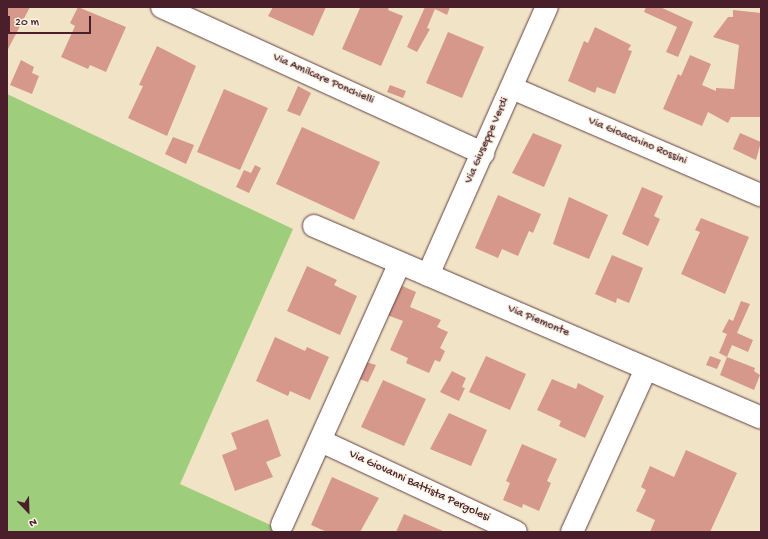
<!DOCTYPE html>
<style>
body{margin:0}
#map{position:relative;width:768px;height:539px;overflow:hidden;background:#f1e4c6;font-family:"Gochi Hand",sans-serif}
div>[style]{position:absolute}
.green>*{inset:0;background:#9ecd7c}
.building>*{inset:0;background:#d6988b}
.roads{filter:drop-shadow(0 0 1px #633d42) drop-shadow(0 0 1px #633d42)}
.street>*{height:22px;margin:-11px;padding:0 11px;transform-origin:11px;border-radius:11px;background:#fff}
span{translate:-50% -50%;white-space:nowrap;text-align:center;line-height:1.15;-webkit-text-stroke:3px #fcf5e5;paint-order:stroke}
.street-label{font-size:12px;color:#4a1f2b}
.frame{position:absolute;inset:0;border:8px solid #4a1f2b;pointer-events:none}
.north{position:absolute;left:8px;top:491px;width:40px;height:40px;-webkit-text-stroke:3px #fcf5e5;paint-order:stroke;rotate:157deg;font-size:11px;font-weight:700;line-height:16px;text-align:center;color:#4a1f2b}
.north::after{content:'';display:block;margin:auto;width:14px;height:18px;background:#4a1f2b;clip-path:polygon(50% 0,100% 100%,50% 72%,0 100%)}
.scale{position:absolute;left:8px;top:16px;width:83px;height:18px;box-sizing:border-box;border:2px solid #4a1f2b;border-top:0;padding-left:5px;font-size:12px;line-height:14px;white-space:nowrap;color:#4a1f2b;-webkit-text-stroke:3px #fcf5e5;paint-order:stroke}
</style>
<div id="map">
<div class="green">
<i style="clip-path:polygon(7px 94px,293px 229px,180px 484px,286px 532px,7px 532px)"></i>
</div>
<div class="building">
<i style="clip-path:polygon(7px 7px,30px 7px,7px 51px)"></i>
<i style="clip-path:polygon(78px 7px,126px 27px,106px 72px,90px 65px,88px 69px,61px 57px,75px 26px,70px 23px)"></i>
<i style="clip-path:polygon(273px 7px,326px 7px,313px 36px,268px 16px)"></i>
<i style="clip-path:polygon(364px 7px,389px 7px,388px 10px,403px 16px,381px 66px,342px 49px,360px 8px)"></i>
<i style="clip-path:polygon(425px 7px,450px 7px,447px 15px,435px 9px,427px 28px,430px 29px,417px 52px,407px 47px)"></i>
<i style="clip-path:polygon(646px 7px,660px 7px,693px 22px,678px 57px,666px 52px,677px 27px,644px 12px)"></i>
<i style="clip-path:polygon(733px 10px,761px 13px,761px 117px,731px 117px,728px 123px,708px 112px,702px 126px,663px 109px,678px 74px,681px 76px,690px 55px,711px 64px,702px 85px,716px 91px,716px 88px,734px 89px,739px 45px,713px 37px,728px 17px,733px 17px)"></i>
<i style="clip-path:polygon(595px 27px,631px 45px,628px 50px,632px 51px,615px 94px,597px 87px,595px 93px,568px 81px,584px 41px,588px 43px)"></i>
<i style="clip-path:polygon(448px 32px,484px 47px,462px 98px,426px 83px)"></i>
<i style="clip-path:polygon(157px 46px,196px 66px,167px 136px,128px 118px,143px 86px,139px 85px)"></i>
<i style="clip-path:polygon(21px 60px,34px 67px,32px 73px,39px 76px,32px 94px,10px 85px)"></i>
<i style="clip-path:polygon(390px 85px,406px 91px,403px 98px,387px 92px)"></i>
<i style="clip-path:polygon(298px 86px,311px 93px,300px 116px,287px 111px)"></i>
<i style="clip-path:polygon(224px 89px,268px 108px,240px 170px,197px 152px)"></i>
<i style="clip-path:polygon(302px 127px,380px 162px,354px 220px,276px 184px)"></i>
<i style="clip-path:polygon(533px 133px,562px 145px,544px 187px,512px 173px)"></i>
<i style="clip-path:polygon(740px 133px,761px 142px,756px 160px,733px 149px)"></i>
<i style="clip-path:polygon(173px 137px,194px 145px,186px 164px,165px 154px)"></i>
<i style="clip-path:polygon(255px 165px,261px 168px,249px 193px,236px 187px,244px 170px,251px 173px)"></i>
<i style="clip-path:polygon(642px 187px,663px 196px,654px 216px,660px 219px,648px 246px,622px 234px)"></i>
<i style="clip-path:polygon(498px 195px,541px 214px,533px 233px,529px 231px,518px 256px,502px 249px,498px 258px,475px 248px)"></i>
<i style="clip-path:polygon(569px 197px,608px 215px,589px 259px,553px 244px)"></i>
<i style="clip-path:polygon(701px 218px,749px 237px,725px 294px,681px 274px,700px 232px,695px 230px)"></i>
<i style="clip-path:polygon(612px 255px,643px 268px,629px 303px,617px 298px,616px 303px,595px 294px)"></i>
<i style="clip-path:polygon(307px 266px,337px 280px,334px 285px,357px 296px,340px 335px,287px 311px)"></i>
<i style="clip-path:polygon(400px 285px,416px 292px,410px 307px,441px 320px,437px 327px,448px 332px,440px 348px,445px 351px,440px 362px,435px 360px,429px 373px,406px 363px,408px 358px,390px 350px,403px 321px,387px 315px)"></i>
<i style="clip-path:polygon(741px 301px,750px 304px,737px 333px,753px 340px,748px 352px,732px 345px,727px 357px,719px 353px,727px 334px,722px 332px,729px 319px,733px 321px)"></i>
<i style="clip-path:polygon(275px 337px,305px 351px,307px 347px,329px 357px,310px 400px,290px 391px,288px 396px,256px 381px)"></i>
<i style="clip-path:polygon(486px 356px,526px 374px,510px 410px,469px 392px)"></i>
<i style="clip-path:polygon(710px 356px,721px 360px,717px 369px,706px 365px)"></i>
<i style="clip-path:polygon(727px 357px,755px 368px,754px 371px,760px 375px,754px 390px,720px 375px)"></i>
<i style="clip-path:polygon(366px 362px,376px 365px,368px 382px,359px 379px)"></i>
<i style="clip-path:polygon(452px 371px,466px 378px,462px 387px,465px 388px,459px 401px,440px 392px)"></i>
<i style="clip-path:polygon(552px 379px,576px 389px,578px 383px,604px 396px,585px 438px,559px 426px,561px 421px,537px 410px)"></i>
<i style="clip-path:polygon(383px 380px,426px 399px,404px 446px,361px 427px)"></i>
<i style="clip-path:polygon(449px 413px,487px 430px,471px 466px,430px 449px)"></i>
<i style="clip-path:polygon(268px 419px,281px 456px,266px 462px,273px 477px,235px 491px,222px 455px,237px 449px,231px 433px)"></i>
<i style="clip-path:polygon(522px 444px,557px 459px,547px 481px,551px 483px,539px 511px,523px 504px,522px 508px,503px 500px,510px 483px,506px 481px)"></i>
<i style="clip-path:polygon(686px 450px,737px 473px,710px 532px,650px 532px,655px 520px,636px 511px,646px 490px,641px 487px,650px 466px,674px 477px)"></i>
<i style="clip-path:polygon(332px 477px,379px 498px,360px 532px,327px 532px,311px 525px)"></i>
<i style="clip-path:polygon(404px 514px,418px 520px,445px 532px,396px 532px)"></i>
</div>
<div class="roads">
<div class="street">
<i style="left:162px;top:7px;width:353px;rotate:24.5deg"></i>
<i style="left:512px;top:88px;width:271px;rotate:23.3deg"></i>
<i style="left:314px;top:226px;width:486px;rotate:23.2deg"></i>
<i style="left:428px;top:275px;width:293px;rotate:-66.1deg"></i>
<i style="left:321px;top:441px;width:215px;rotate:25deg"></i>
<i style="left:282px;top:525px;width:287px;rotate:-65.8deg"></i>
<i style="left:572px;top:532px;width:179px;rotate:-65.6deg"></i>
</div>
</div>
<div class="street-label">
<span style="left:323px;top:80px;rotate:24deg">Via Amilcare Ponchielli</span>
<span style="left:488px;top:141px;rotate:-66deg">Via Giuseppe Verdi</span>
<span style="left:637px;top:142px;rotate:23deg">Via Gioacchino Rossini</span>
<span style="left:538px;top:322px;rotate:23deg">Via Piemonte</span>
<span style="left:419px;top:487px;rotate:25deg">Via Giovanni Battista Pergolesi</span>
</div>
<div class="frame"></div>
<div class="north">N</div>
<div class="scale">20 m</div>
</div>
